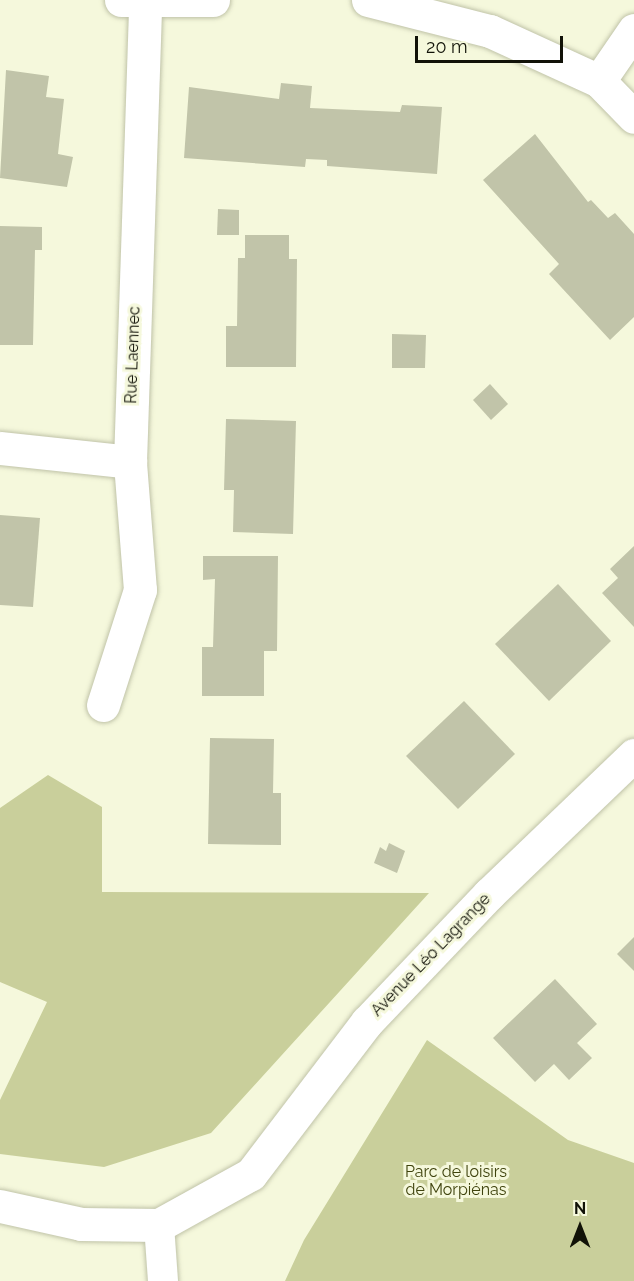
<!DOCTYPE html>
<meta charset="utf-8">
<style>
body{margin:0}
#map{position:relative;width:634px;height:1281px;overflow:hidden;background:#f5f8dc;font-family:Raleway,sans-serif}
div>[style]{position:absolute}
.green>*{inset:0;background:#c9cf9b}
.building>*{inset:0;background:#c1c4a9}
.roads{filter:drop-shadow(0 0 2px #c0c3a8) drop-shadow(0 0 2px #c0c3a8)}
.service>*{height:30px;margin:-15px;padding:0 15px;transform-origin:15px;border-radius:15px;background:#fff}
.minor>*{height:33px;margin:-16.5px;padding:0 16.5px;transform-origin:16.5px;border-radius:16.5px;background:#fff}
.tertiary>*{height:33px;margin:-16.5px;padding:0 16.5px;transform-origin:16.5px;border-radius:16.5px;background:#fff}
span{translate:-50% -50%;white-space:nowrap;text-align:center;line-height:1.15;-webkit-text-stroke:6px #f5f8dc;paint-order:stroke}
.street-label{font-size:16px;color:#111208}
.park-label{font-size:16px;color:#3f430d}
.north{position:absolute;left:550px;top:1197px;width:60px;height:60px;-webkit-text-stroke:4px #f5f8dc;paint-order:stroke;rotate:0deg;font-size:16px;font-weight:700;line-height:24px;text-align:center;color:#111208}
.north::after{content:'';display:block;margin:auto;width:21px;height:27px;background:#111208;clip-path:polygon(50% 0,100% 100%,50% 72%,0 100%)}
.scale{position:absolute;left:415px;top:36px;width:148px;height:27px;box-sizing:border-box;border:3px solid #111208;border-top:0;padding-left:8px;font-size:18px;line-height:21px;white-space:nowrap;color:#111208;-webkit-text-stroke:4px #f5f8dc;paint-order:stroke}
</style>
<div id="map">
<div class="green">
<i style="clip-path:polygon(48px 775px,102px 807px,102px 892px,429px 893px,211px 1133px,104px 1167px,0 1154px,0 1100px,47px 1002px,0 982px,0 808px)"></i>
<i style="clip-path:polygon(427px 1040px,568px 1140px,634px 1163px,634px 1281px,285px 1281px,304px 1240px)"></i>
</div>
<div class="building">
<i style="clip-path:polygon(6px 70px,49px 76px,46px 97px,64px 99px,58px 154px,73px 157px,67px 187px,0 178px)"></i>
<i style="clip-path:polygon(281px 83px,312px 86px,310px 108px,400px 112px,402px 105px,442px 107px,437px 174px,327px 166px,327px 160px,306px 159px,305px 167px,184px 158px,189px 87px,279px 99px)"></i>
<i style="clip-path:polygon(535px 134px,588px 202px,591px 200px,608px 218px,615px 213px,634px 234px,634px 317px,610px 340px,549px 274px,559px 264px,483px 180px)"></i>
<i style="clip-path:polygon(218px 209px,239px 210px,239px 235px,217px 235px)"></i>
<i style="clip-path:polygon(0 226px,42px 227px,42px 250px,35px 250px,33px 345px,0 345px)"></i>
<i style="clip-path:polygon(245px 235px,289px 235px,289px 259px,297px 259px,296px 367px,226px 367px,226px 326px,237px 326px,238px 258px,245px 258px)"></i>
<i style="clip-path:polygon(392px 334px,426px 335px,425px 368px,392px 368px)"></i>
<i style="clip-path:polygon(490px 384px,508px 404px,491px 420px,473px 400px)"></i>
<i style="clip-path:polygon(226px 419px,296px 421px,293px 534px,233px 532px,234px 490px,224px 490px)"></i>
<i style="clip-path:polygon(0 515px,40px 518px,33px 607px,0 605px)"></i>
<i style="clip-path:polygon(634px 546px,634px 627px,602px 593px,618px 578px,610px 569px)"></i>
<i style="clip-path:polygon(203px 556px,278px 556px,277px 651px,264px 651px,264px 696px,202px 696px,202px 647px,213px 647px,215px 579px,203px 580px)"></i>
<i style="clip-path:polygon(558px 584px,611px 641px,549px 701px,495px 644px)"></i>
<i style="clip-path:polygon(464px 701px,515px 754px,458px 809px,406px 756px)"></i>
<i style="clip-path:polygon(210px 738px,274px 739px,273px 793px,281px 793px,281px 845px,208px 844px)"></i>
<i style="clip-path:polygon(389px 843px,405px 851px,397px 873px,374px 863px,380px 847px,386px 851px)"></i>
<i style="clip-path:polygon(634px 937px,634px 971px,617px 954px)"></i>
<i style="clip-path:polygon(555px 979px,597px 1024px,577px 1043px,592px 1058px,569px 1080px,554px 1064px,535px 1082px,493px 1038px)"></i>
</div>
<div class="roads">
<div class="service">
<i style="left:159px;top:1225px;width:56px;rotate:85.9deg"></i>
</div>
<div class="minor">
<i style="left:121px;top:0;width:92px"></i>
<i style="left:368px;top:0;width:126px;rotate:14.3deg"></i>
<i style="left:490px;top:31px;width:120px;rotate:24.6deg"></i>
<i style="left:599px;top:81px;width:50px;rotate:45.8deg"></i>
<i style="left:599px;top:81px;width:62px;rotate:-55.5deg"></i>
<i style="left:0;top:448px;width:131px;rotate:6.1deg"></i>
<i style="left:103px;top:705px;width:121px;rotate:-72.2deg"></i>
<i style="left:140px;top:590px;width:128px;rotate:-94.5deg"></i>
<i style="left:130px;top:462px;width:462px;rotate:-88.1deg"></i>
</div>
<div class="tertiary">
<i style="left:0;top:1206px;width:83px;rotate:12.5deg"></i>
<i style="left:81px;top:1224px;width:78px;rotate:0.7deg"></i>
<i style="left:159px;top:1225px;width:105px;rotate:-29deg"></i>
<i style="left:251px;top:1174px;width:191px;rotate:-52.7deg"></i>
<i style="left:367px;top:1022px;width:177px;rotate:-46.4deg"></i>
<i style="left:489px;top:894px;width:201px;rotate:-43.8deg"></i>
</div>
</div>
<div class="street-label">
<span style="left:133px;top:355px;rotate:-88deg">Rue Laennec</span>
<span style="left:431px;top:955px;rotate:-46deg">Avenue Léo Lagrange</span>
</div>
<div class="park-label">
<span style="left:456px;top:1181px">Parc de loisirs<br>de Morpiénas</span>
</div>
<div class="north">N</div>
<div class="scale">20 m</div>
</div>
